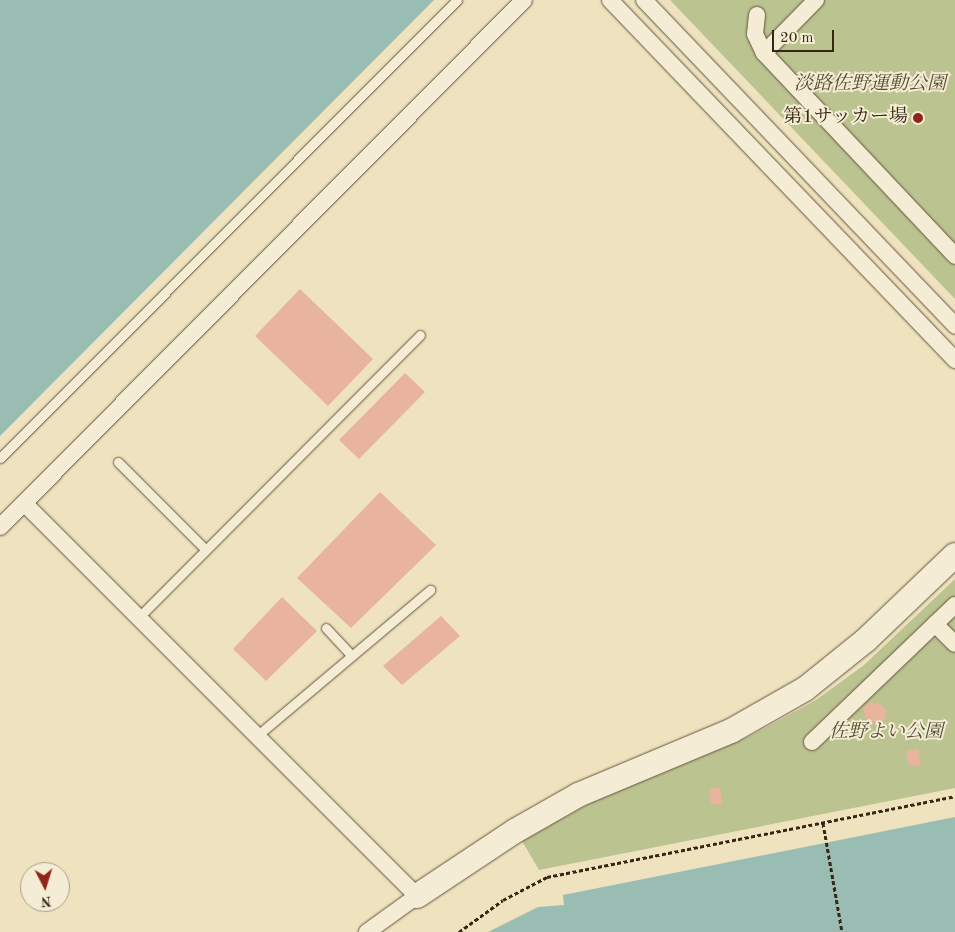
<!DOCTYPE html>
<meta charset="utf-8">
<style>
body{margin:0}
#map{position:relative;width:955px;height:932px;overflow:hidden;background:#efe2be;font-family:"Old Standard TT","Noto Serif JP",serif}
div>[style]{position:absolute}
.green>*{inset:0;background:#bbc390}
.water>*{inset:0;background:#9abdb3}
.building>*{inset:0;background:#e8b49d}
.path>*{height:3px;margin-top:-1.5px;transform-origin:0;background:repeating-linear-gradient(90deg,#362612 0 4px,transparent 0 6.5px)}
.roads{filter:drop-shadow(0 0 1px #64553d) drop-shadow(0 0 1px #64553d)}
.lane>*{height:9px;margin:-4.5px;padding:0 4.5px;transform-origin:4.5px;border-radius:4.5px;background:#f5ecd5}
.street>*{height:16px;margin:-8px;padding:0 8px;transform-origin:8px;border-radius:8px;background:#f5ecd5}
.secondary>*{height:24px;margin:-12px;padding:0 12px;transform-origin:12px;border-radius:12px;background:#f5ecd5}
.dots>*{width:14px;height:14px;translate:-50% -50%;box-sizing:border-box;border:2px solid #f5ecd5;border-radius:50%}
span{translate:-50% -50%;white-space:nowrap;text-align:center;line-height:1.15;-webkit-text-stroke:4px #f5ecd5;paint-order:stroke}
.park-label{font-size:19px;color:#574d32;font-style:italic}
.poi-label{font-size:19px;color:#362612}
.right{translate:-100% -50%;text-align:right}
.north{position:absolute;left:20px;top:862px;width:50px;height:50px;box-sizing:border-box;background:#f5ecd5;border:1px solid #a99d87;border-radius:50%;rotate:175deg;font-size:14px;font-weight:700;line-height:20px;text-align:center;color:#362612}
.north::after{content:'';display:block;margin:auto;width:18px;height:22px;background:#8f2418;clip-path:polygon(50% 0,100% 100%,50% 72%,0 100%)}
.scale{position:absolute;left:772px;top:30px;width:62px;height:22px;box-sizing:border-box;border:2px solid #362612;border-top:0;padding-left:6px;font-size:15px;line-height:18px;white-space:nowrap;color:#362612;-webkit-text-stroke:4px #f5ecd5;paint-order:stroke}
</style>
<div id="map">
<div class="green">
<i style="clip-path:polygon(670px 0,955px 0,955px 299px)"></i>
<i style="clip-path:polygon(955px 579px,955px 788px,539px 870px,522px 841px,599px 798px,748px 737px,816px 700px,864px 665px)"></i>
</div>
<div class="water">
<i style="clip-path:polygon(0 0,434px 0,0 436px)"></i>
<i style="clip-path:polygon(955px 817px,955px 932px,488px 932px,538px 907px,564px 905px,563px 895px)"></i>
</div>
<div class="building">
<i style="clip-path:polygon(300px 289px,373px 359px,328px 406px,255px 336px)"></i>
<i style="clip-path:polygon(405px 373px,425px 392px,359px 459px,339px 440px)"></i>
<i style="clip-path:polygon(380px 492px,436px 545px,351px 628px,297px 578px)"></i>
<i style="clip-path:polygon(282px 597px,317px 631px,266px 681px,233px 649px)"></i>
<i style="clip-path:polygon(441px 616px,460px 636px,402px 685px,383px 666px)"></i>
<i style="clip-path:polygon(871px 701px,875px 705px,878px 702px,887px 711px,883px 714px,887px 717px,878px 726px,874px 722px,871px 724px,864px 717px,866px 714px,862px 709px)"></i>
<i style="clip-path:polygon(918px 749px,921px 765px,909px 766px,906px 751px)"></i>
<i style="clip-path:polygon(720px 787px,722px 804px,711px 805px,709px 789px)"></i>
</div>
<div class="path">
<i style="left:823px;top:823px;width:111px;rotate:80.1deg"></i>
<i style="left:459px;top:932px;width:54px;rotate:-36deg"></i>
<i style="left:503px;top:900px;width:50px;rotate:-27.6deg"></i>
<i style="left:547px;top:877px;width:416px;rotate:-11.2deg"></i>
</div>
<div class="roads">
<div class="lane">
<i style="left:0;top:458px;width:647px;rotate:-45.06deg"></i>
<i style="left:118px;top:462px;width:124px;rotate:45deg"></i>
<i style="left:139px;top:617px;width:398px;rotate:-45.1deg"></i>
<i style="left:326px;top:628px;width:35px;rotate:47deg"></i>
<i style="left:259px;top:734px;width:224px;rotate:-40.1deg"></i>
</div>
<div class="street">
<i style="left:610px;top:0;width:499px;rotate:46.2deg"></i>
<i style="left:644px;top:0;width:451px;rotate:46.3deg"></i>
<i style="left:816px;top:0;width:74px;rotate:134.5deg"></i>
<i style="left:764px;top:53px;width:279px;rotate:46.7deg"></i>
<i style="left:757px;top:15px;width:19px;rotate:96deg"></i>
<i style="left:755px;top:34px;width:21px;rotate:65deg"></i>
<i style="left:24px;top:503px;width:556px;rotate:45deg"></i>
<i style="left:417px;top:896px;width:62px;rotate:144.2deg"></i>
<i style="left:0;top:527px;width:743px;rotate:-45.16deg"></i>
<i style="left:935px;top:624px;width:28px;rotate:45deg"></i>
<i style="left:812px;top:742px;width:198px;rotate:-43.8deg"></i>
</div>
<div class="secondary">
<i style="left:417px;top:896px;width:118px;rotate:-33.6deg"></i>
<i style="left:515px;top:831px;width:73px;rotate:-29.7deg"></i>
<i style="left:578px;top:795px;width:166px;rotate:-22.7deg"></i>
<i style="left:731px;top:731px;width:85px;rotate:-29.6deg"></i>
<i style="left:805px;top:689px;width:78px;rotate:-38.8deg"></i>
<i style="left:866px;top:640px;width:123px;rotate:-43.7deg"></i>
</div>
</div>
<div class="dots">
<i style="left:918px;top:118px;background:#8f2418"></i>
</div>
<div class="park-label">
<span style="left:870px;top:85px">淡路佐野運動公園</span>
<span style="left:886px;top:733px">佐野よい公園</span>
</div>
<div class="poi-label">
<span class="right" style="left:908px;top:118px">第1サッカー場</span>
</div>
<div class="north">N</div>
<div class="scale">20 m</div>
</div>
